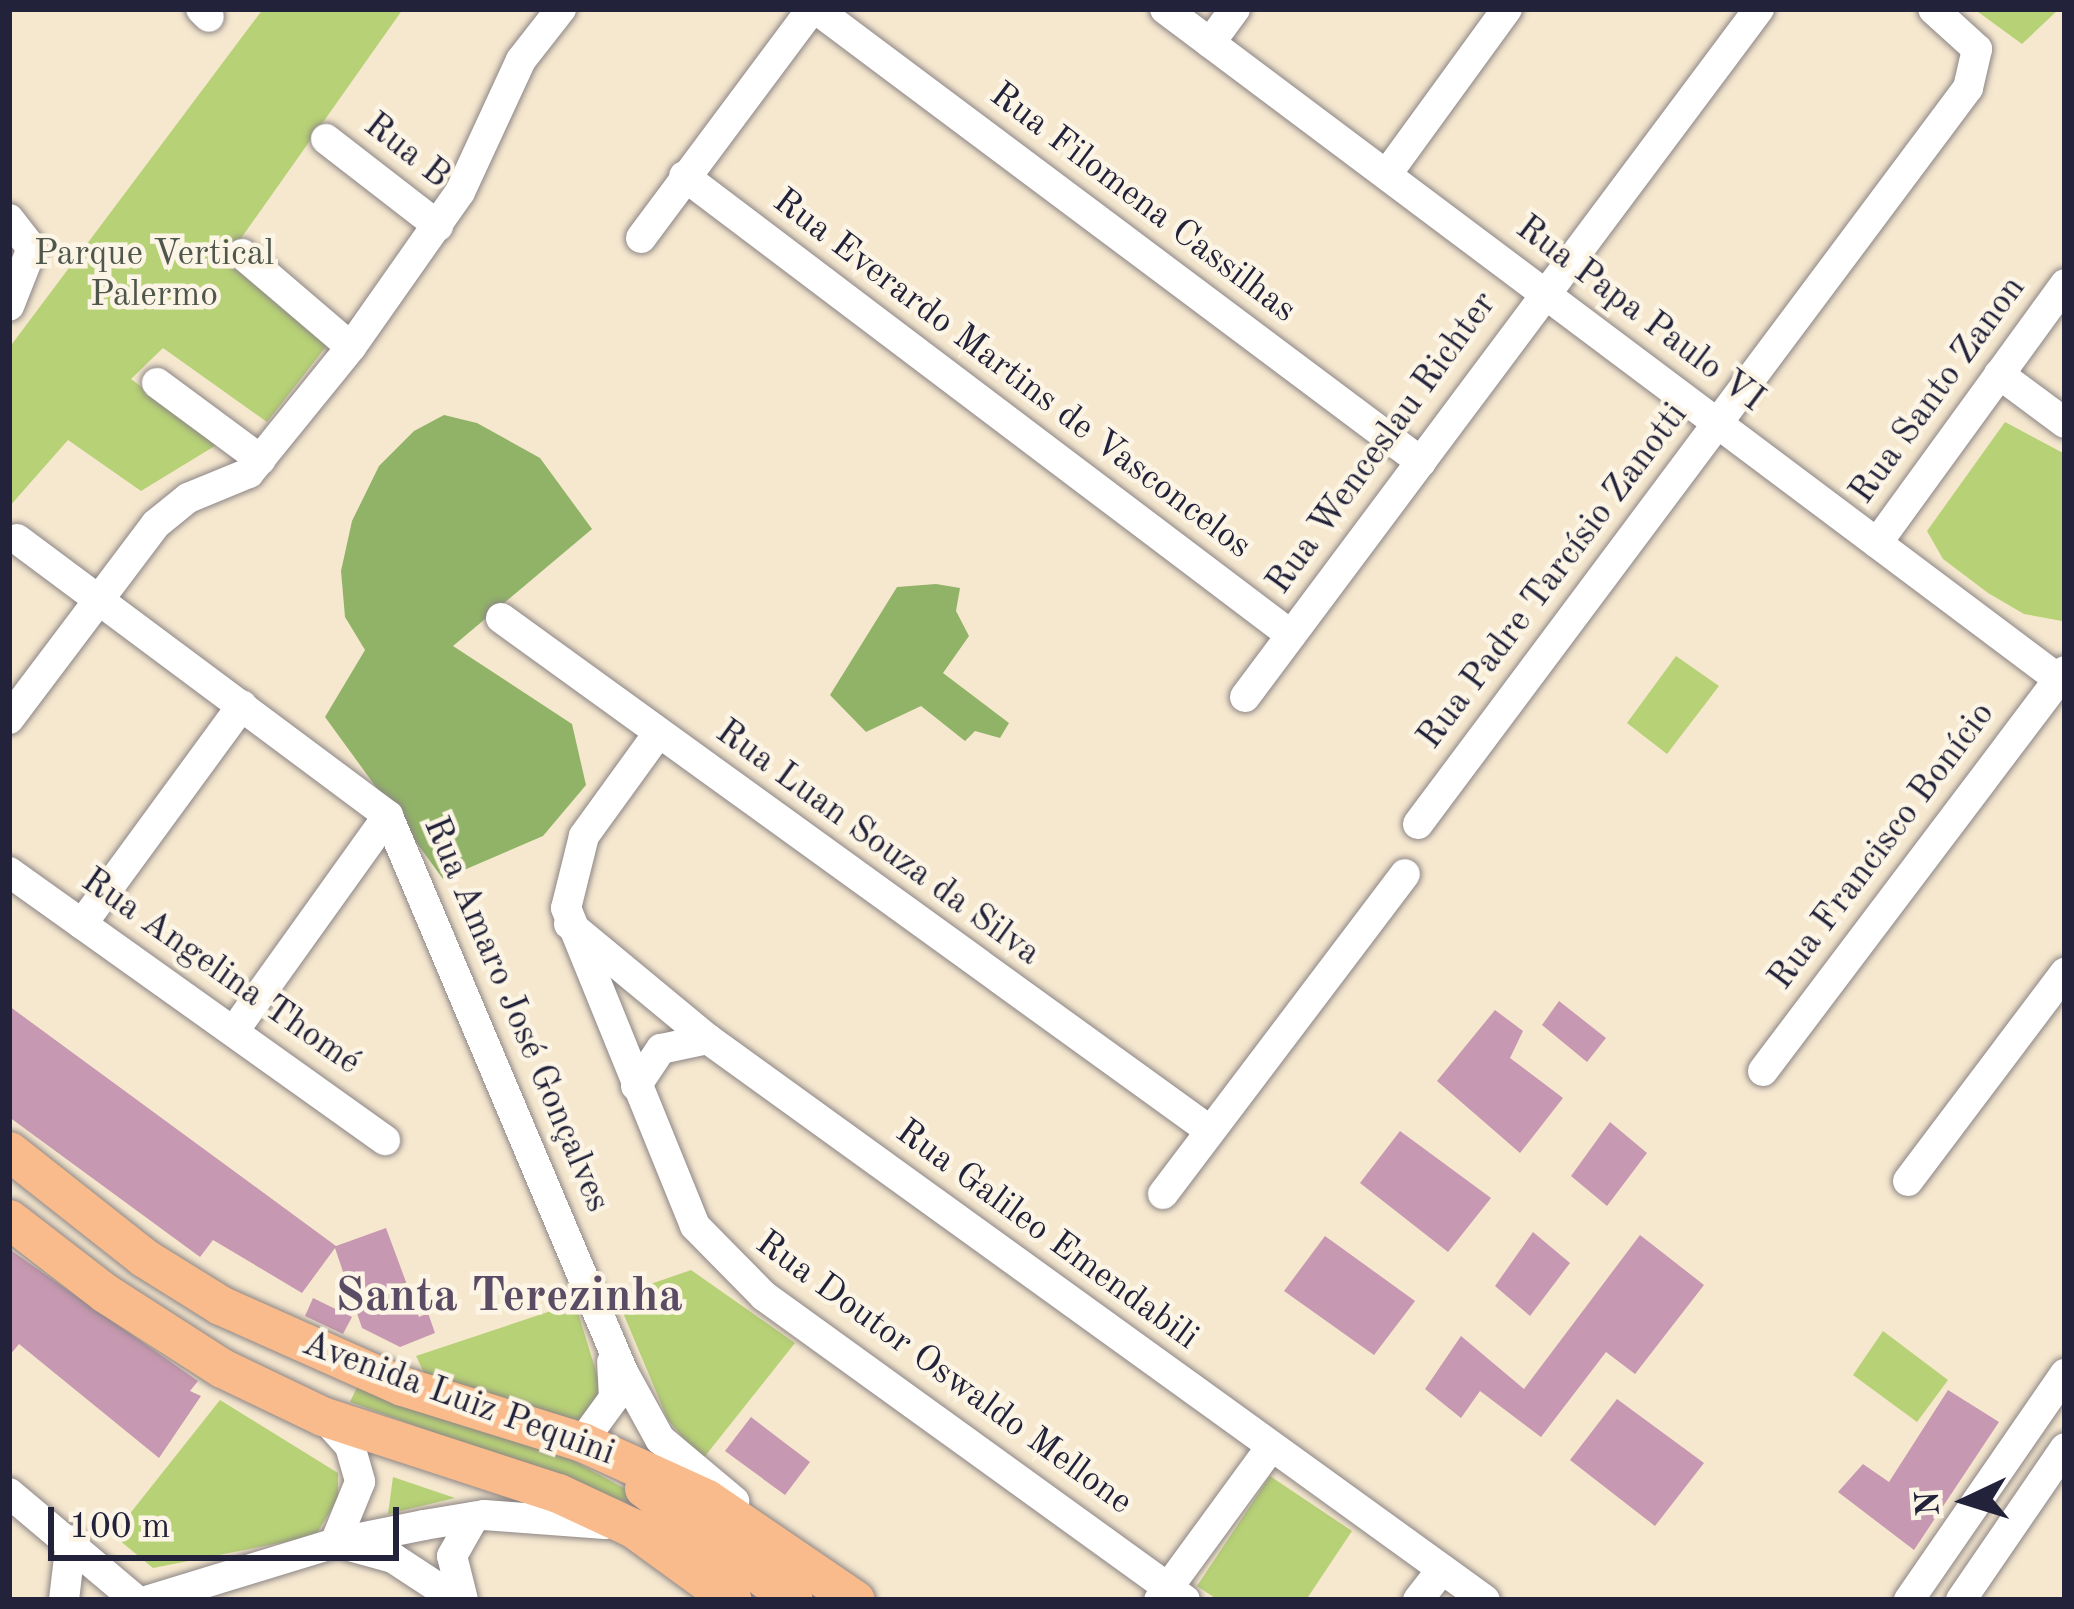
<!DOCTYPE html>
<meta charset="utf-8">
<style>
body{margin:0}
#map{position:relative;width:2074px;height:1609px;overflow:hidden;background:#f6e8cf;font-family:"Old Standard TT",serif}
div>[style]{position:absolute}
.green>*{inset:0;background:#b7d176}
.forest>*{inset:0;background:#91b367}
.building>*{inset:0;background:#c798b1}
.roads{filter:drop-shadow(0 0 3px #8c8585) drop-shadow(0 0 3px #8c8585)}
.minor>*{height:30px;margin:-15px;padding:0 15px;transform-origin:15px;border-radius:15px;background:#fff}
.major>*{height:39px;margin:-19.5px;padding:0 19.5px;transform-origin:19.5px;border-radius:19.5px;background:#fabb8c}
span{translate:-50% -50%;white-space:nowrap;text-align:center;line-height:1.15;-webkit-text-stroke:9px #fcf5e5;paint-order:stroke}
.street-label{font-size:36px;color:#22223b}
.park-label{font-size:36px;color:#4f574d}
.district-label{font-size:48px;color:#5c4b64;font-weight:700}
.frame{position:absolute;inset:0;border:12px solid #22223b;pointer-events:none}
.north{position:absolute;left:1906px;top:1441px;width:120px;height:120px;-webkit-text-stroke:9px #fcf5e5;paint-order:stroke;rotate:266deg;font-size:33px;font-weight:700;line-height:48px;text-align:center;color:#22223b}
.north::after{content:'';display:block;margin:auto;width:42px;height:54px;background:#22223b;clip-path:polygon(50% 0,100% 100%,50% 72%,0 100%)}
.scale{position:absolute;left:48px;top:1507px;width:351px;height:54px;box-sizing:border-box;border:6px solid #22223b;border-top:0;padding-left:15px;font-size:36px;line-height:42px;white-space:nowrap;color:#22223b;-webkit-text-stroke:9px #fcf5e5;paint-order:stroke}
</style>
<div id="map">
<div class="green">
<i style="clip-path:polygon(263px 9px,403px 9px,225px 261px,328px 344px,267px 422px,163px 348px,131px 379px,218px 444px,141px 491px,68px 440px,9px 507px,9px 348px)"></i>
<i style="clip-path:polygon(1974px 9px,2059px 9px,2022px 44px)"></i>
<i style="clip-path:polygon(2005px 422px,2065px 454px,2062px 621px,2024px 614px,1988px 593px,1943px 559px,1927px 531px)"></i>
<i style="clip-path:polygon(1676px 656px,1719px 686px,1667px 754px,1627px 723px)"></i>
<i style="clip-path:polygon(691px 1270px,795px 1343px,702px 1460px,668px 1420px,616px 1296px)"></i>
<i style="clip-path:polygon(575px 1303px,603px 1394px,580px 1421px,425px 1375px,416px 1356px)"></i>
<i style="clip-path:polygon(1883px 1331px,1948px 1380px,1917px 1422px,1853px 1375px)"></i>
<i style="clip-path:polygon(359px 1383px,574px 1461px,642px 1498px,642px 1508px,350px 1402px)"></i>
<i style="clip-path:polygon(220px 1400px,338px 1473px,338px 1499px,315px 1536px,153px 1568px,113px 1535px)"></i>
<i style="clip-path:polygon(1270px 1476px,1352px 1531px,1306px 1600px,1218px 1600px,1197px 1586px)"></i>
<i style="clip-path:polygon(393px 1477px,455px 1498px,388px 1514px)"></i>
</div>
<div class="forest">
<i style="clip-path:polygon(444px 415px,477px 423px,540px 458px,592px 529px,453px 646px,572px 724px,586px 785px,543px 836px,443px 879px,325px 717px,365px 650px,345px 617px,341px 571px,352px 521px,379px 466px,414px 431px)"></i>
<i style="clip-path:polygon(936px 584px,960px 588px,956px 611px,969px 636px,943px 673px,1009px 723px,1000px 738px,975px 731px,965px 741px,921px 706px,866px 732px,830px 695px,897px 587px)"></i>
</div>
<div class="building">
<i style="clip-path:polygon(1559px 1001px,1606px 1038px,1587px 1062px,1542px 1025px)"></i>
<i style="clip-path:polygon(9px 1006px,336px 1246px,386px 1228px,419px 1317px,428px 1313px,435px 1333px,400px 1347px,362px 1328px,335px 1248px,302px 1293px,213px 1240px,200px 1257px,9px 1117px)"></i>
<i style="clip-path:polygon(1495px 1010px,1523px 1031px,1510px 1058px,1563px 1098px,1520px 1153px,1437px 1081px)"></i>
<i style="clip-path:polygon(1610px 1122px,1647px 1153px,1607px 1206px,1571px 1176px)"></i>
<i style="clip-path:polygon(1400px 1131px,1491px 1198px,1448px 1252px,1360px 1183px)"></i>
<i style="clip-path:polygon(1533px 1232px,1570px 1263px,1530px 1316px,1495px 1286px)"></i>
<i style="clip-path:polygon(1640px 1235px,1704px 1285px,1635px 1374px,1606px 1352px,1541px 1437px,1480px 1391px,1461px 1418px,1425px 1389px,1461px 1336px,1524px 1389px)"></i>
<i style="clip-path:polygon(1325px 1236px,1415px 1301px,1374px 1355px,1284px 1291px)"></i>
<i style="clip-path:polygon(9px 1249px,198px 1381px,190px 1391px,201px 1396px,159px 1458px,19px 1344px,9px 1356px)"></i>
<i style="clip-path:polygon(313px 1298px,352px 1317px,343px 1334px,305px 1316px)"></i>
<i style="clip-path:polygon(1948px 1390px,1999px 1422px,1914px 1550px,1838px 1492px,1863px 1464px,1889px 1482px)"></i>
<i style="clip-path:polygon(1617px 1399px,1704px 1463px,1655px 1526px,1570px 1460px)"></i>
<i style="clip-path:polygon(751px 1417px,810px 1462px,785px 1495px,725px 1451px)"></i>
</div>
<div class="roads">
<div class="minor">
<i style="left:201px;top:9px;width:11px;rotate:45deg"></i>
<i style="left:816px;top:9px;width:756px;rotate:36.82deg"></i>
<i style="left:1165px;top:9px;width:1125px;rotate:36.87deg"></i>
<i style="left:1210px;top:43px;width:42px;rotate:-53.7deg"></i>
<i style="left:326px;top:139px;width:142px;rotate:37.8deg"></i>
<i style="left:1387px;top:174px;width:204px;rotate:-54deg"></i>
<i style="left:684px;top:176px;width:761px;rotate:37.1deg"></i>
<i style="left:9px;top:219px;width:37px;rotate:52deg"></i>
<i style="left:32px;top:248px;width:62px;rotate:111.6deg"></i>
<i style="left:641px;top:238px;width:286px;rotate:-53.3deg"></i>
<i style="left:242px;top:254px;width:143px;rotate:40.5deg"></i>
<i style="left:1999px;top:374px;width:82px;rotate:36.6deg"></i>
<i style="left:157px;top:383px;width:129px;rotate:36.5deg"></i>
<i style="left:17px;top:539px;width:463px;rotate:36.7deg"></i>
<i style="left:388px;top:816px;width:604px;rotate:67.09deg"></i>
<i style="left:623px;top:1372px;width:77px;rotate:61.1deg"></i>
<i style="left:660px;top:1439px;width:97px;rotate:40deg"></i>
<i style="left:1877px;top:543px;width:320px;rotate:-54deg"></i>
<i style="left:501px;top:618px;width:874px;rotate:35.87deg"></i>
<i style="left:1245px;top:697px;width:859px;rotate:-53.24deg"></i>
<i style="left:9px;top:719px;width:244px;rotate:-53deg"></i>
<i style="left:156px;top:524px;width:41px;rotate:-39.1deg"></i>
<i style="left:188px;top:498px;width:66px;rotate:-22.3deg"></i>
<i style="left:249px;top:473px;width:162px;rotate:-51deg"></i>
<i style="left:351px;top:347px;width:189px;rotate:-54.9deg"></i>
<i style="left:460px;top:192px;width:145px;rotate:-65.2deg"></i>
<i style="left:521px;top:60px;width:65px;rotate:-51.9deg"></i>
<i style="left:657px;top:735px;width:125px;rotate:125.9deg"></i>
<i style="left:584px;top:836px;width:74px;rotate:104deg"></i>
<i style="left:566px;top:908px;width:343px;rotate:67.9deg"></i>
<i style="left:695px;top:1226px;width:98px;rotate:45.4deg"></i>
<i style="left:764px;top:1296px;width:519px;rotate:35.83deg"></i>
<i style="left:1418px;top:824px;width:919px;rotate:-53.23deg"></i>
<i style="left:1968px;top:88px;width:40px;rotate:-77deg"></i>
<i style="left:1977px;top:49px;width:59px;rotate:-137.7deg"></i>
<i style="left:9px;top:872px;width:462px;rotate:35.5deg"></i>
<i style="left:82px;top:924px;width:271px;rotate:-53.8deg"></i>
<i style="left:569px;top:924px;width:180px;rotate:39.6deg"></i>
<i style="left:708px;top:1039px;width:958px;rotate:35.83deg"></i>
<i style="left:236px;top:1028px;width:261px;rotate:-54.4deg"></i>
<i style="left:1763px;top:1071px;width:501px;rotate:-52.95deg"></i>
<i style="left:636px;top:1086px;width:45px;rotate:-56deg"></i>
<i style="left:661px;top:1049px;width:48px;rotate:-12deg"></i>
<i style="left:1908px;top:1181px;width:261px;rotate:-53deg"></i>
<i style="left:1163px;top:1194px;width:401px;rotate:-52.9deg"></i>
<i style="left:323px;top:1416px;width:40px;rotate:48deg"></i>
<i style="left:350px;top:1446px;width:37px;rotate:74deg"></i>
<i style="left:360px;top:1482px;width:66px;rotate:112.3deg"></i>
<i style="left:582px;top:1442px;width:54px;rotate:-54deg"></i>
<i style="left:614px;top:1398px;width:36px;rotate:-93deg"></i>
<i style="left:9px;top:1493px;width:166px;rotate:40.1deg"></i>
<i style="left:346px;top:1545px;width:49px;rotate:15.5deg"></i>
<i style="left:393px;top:1558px;width:77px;rotate:33.3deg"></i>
<i style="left:64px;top:1600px;width:60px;rotate:-83.3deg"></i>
<i style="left:149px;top:1600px;width:195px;rotate:-17deg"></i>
<i style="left:335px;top:1543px;width:91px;rotate:-11.4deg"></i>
<i style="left:424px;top:1525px;width:61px;rotate:-9.5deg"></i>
<i style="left:484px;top:1515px;width:121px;rotate:4.3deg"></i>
<i style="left:463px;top:1600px;width:45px;rotate:-104deg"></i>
<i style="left:452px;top:1556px;width:45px;rotate:-60.6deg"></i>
<i style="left:1159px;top:1600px;width:190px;rotate:-53.8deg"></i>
<i style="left:1418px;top:1600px;width:39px;rotate:-52deg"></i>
<i style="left:1909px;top:1600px;width:275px;rotate:-55.4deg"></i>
<i style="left:1961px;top:1600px;width:184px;rotate:-55.6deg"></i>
</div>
<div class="major">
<i style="left:9px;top:1151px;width:171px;rotate:38.3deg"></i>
<i style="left:143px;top:1257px;width:91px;rotate:31.9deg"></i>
<i style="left:220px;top:1305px;width:199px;rotate:24deg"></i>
<i style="left:402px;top:1386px;width:189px;rotate:17.3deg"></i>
<i style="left:582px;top:1442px;width:137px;rotate:24.5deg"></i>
<i style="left:707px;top:1499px;width:179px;rotate:34.3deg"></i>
<i style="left:9px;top:1219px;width:121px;rotate:37.6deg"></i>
<i style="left:105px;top:1293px;width:139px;rotate:32.7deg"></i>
<i style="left:222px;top:1368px;width:111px;rotate:25.6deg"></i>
<i style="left:322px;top:1416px;width:248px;rotate:18.1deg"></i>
<i style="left:558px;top:1493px;width:83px;rotate:25deg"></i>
<i style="left:633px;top:1528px;width:122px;rotate:36deg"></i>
<i style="left:644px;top:1488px;width:186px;rotate:36.9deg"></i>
</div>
</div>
<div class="street-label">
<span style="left:406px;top:152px;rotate:38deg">Rua B</span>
<span style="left:1142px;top:204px;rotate:37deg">Rua Filomena Cassilhas</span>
<span style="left:1639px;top:315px;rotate:37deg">Rua Papa Paulo VI</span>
<span style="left:1011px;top:375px;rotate:37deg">Rua Everardo Martins de Vasconcelos</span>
<span style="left:1939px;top:391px;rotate:-54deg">Rua Santo Zanon</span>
<span style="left:1383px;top:444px;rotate:-54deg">Rua Wenceslau Richter</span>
<span style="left:1554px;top:577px;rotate:-53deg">Rua Padre Tarcísio Zanotti</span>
<span style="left:877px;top:844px;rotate:36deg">Rua Luan Souza da Silva</span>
<span style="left:1883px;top:847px;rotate:-53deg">Rua Francisco Bonício</span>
<span style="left:220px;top:973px;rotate:35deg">Rua Angelina Thomé</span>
<span style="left:515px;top:1015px;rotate:67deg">Rua Amaro José Gonçalves</span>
<span style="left:1046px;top:1236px;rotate:36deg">Rua Galileo Emendabili</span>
<span style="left:943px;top:1374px;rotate:36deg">Rua Doutor Oswaldo Mellone</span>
<span style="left:458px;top:1400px;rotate:20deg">Avenida Luiz Pequini</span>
</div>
<div class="park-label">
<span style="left:154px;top:276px">Parque Vertical<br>Palermo</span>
</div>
<div class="district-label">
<span style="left:509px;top:1298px">Santa Terezinha</span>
</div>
<div class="frame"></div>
<div class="north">N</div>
<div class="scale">100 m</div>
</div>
